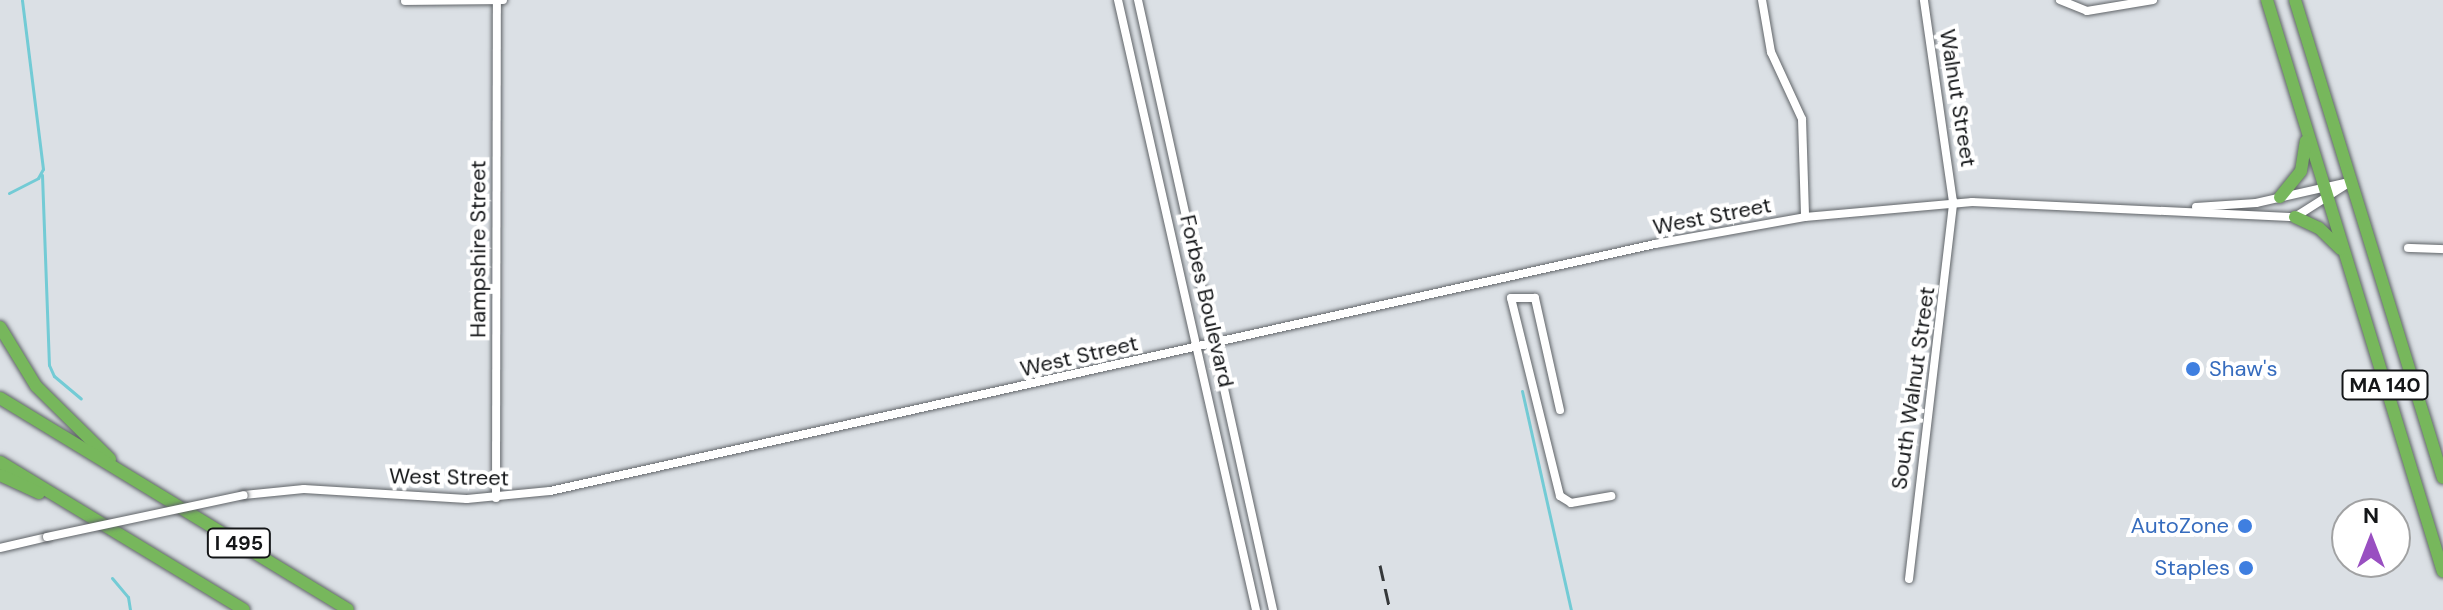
<!DOCTYPE html>
<style>
body{margin:0}
#map{position:relative;width:2443px;height:610px;overflow:hidden;background:#dbe0e5;font-family:"DM Sans",sans-serif}
div>[style]{position:absolute}
.stream>*{height:3px;margin:-1.5px;padding:0 1.5px;transform-origin:1.5px;border-radius:1.5px;background:#73cbd5}
.roads{filter:drop-shadow(0 0 2px #606468) drop-shadow(0 0 2px #606468)}
.minor>*{height:8px;margin:-4px;padding:0 4px;transform-origin:4px;border-radius:4px;background:#fff}
.highway>*{height:12px;margin:-6px;padding:0 6px;transform-origin:6px;border-radius:6px;background:#77b75c}
.rail>*{height:3px;margin-top:-1.5px;transform-origin:0;background:repeating-linear-gradient(90deg,#35383a 0 16px,transparent 0 24px)}
.bridges{filter:drop-shadow(0 0 2px #606468) drop-shadow(0 0 2px #606468)}
.minor-bridge>*{height:8px;margin:-4px;padding:0 4px;transform-origin:4px;border-radius:4px;background:#fff}
.dots>*{width:22px;height:22px;translate:-50% -50%;box-sizing:border-box;border:4px solid #fff;border-radius:50%}
span{translate:-50% -50%;white-space:nowrap;text-align:center;line-height:1.15;-webkit-text-stroke:8px #fff;paint-order:stroke}
.shield-label span{padding:2px 6px;background:#fff;border:2px solid;border-radius:6px;-webkit-text-stroke-width:0}
.shield-label{font-size:20px;color:#141618;font-weight:700}
.street-label{font-size:22px;color:#141618}
.shop-label{font-size:22px;color:#366cbe}
.left{translate:0 -50%;text-align:left}
.right{translate:-100% -50%;text-align:right}
.north{position:absolute;left:2331px;top:498px;width:80px;height:80px;box-sizing:border-box;background:#fff;border:2px solid #a1a2a3;border-radius:50%;rotate:0deg;font-size:22px;font-weight:700;line-height:32px;text-align:center;color:#141618}
.north::after{content:'';display:block;margin:auto;width:28px;height:36px;background:#994fc1;clip-path:polygon(50% 0,100% 100%,50% 72%,0 100%)}
</style>
<div id="map">
<div class="stream">
<i style="left:42px;top:175px;width:190px;rotate:87.9deg"></i>
<i style="left:49px;top:365px;width:12px;rotate:66deg"></i>
<i style="left:54px;top:376px;width:35px;rotate:40deg"></i>
<i style="left:9px;top:193px;width:33px;rotate:-27deg"></i>
<i style="left:38px;top:178px;width:10px;rotate:-61deg"></i>
<i style="left:43px;top:169px;width:170px;rotate:-97.1deg"></i>
<i style="left:1522px;top:391px;width:224px;rotate:77.4deg"></i>
<i style="left:112px;top:578px;width:25px;rotate:50deg"></i>
<i style="left:128px;top:597px;width:13px;rotate:81deg"></i>
</div>
<div class="roads">
<div class="minor">
<i style="left:1118px;top:0;width:625px;rotate:77.25deg"></i>
<i style="left:1138px;top:0;width:625px;rotate:77.52deg"></i>
<i style="left:1762px;top:0;width:53px;rotate:80.2deg"></i>
<i style="left:1771px;top:52px;width:74px;rotate:65.2deg"></i>
<i style="left:1802px;top:119px;width:98px;rotate:88.2deg"></i>
<i style="left:2060px;top:0;width:29px;rotate:22deg"></i>
<i style="left:2087px;top:11px;width:67px;rotate:-9.5deg"></i>
<i style="left:405px;top:1px;width:98px;rotate:-0.6deg"></i>
<i style="left:2196px;top:207px;width:60px;rotate:-3.8deg"></i>
<i style="left:2256px;top:203px;width:90px;rotate:-12.8deg"></i>
<i style="left:2408px;top:248px;width:35px;rotate:2deg"></i>
<i style="left:1560px;top:410px;width:115px;rotate:-102.6deg"></i>
<i style="left:1535px;top:298px;width:24px;rotate:180deg"></i>
<i style="left:1511px;top:298px;width:204px;rotate:76.1deg"></i>
<i style="left:1560px;top:496px;width:13px;rotate:32deg"></i>
<i style="left:1571px;top:503px;width:41px;rotate:-9.9deg"></i>
<i style="left:244px;top:495px;width:60px;rotate:-5.7deg"></i>
<i style="left:304px;top:489px;width:163px;rotate:3.5deg"></i>
<i style="left:467px;top:499px;width:83px;rotate:-5.5deg"></i>
<i style="left:550px;top:491px;width:1132px;rotate:-12.6deg"></i>
<i style="left:1655px;top:244px;width:152px;rotate:-10.2deg"></i>
<i style="left:1805px;top:217px;width:168px;rotate:-5.1deg"></i>
<i style="left:1972px;top:202px;width:323px;rotate:2.7deg"></i>
<i style="left:2295px;top:217px;width:67px;rotate:-32.3deg"></i>
<i style="left:496px;top:498px;width:498px;rotate:-89.9deg"></i>
<i style="left:0;top:548px;width:48px;rotate:-13.2deg"></i>
<i style="left:1909px;top:579px;width:380px;rotate:-83.3deg"></i>
<i style="left:1953px;top:202px;width:204px;rotate:-98.2deg"></i>
</div>
<div class="highway">
<i style="left:2267px;top:0;width:598px;rotate:72.9deg"></i>
<i style="left:2295px;top:0;width:500px;rotate:72.8deg"></i>
<i style="left:2280px;top:197px;width:33px;rotate:-51deg"></i>
<i style="left:2301px;top:171px;width:30px;rotate:-81deg"></i>
<i style="left:2295px;top:217px;width:26px;rotate:25deg"></i>
<i style="left:2319px;top:228px;width:30px;rotate:44deg"></i>
<i style="left:0;top:327px;width:69px;rotate:58.6deg"></i>
<i style="left:36px;top:386px;width:104px;rotate:44.6deg"></i>
<i style="left:0;top:398px;width:407px;rotate:31.3deg"></i>
<i style="left:0;top:462px;width:285px;rotate:31.2deg"></i>
<i style="left:0;top:475px;width:43px;rotate:24.8deg"></i>
</div>
</div>
<div class="rail">
<i style="left:1380px;top:565px;width:46px;rotate:77.5deg"></i>
</div>
<div class="bridges">
<div class="minor-bridge">
<i style="left:47px;top:537px;width:201px;rotate:-12deg"></i>
</div>
</div>
<div class="dots">
<i style="left:2193px;top:369px;background:#3f7fe0"></i>
<i style="left:2245px;top:526px;background:#3f7fe0"></i>
<i style="left:2246px;top:568px;background:#3f7fe0"></i>
</div>
<div class="shield-label">
<span style="left:2385px;top:385px">MA 140</span>
<span style="left:239px;top:543px">I 495</span>
</div>
<div class="street-label">
<span style="left:1958px;top:98px;rotate:81deg">Walnut Street</span>
<span style="left:1712px;top:216px;rotate:-11deg">West Street</span>
<span style="left:478px;top:249px;rotate:-90deg">Hampshire Street</span>
<span style="left:1207px;top:301px;rotate:77deg">Forbes Boulevard</span>
<span style="left:1079px;top:356px;rotate:-13deg">West Street</span>
<span style="left:1913px;top:388px;rotate:-82deg">South Walnut Street</span>
<span style="left:449px;top:477px;rotate:1deg">West Street</span>
</div>
<div class="shop-label">
<span class="left" style="left:2209px;top:369px">Shaw's</span>
<span class="right" style="left:2229px;top:526px">AutoZone</span>
<span class="right" style="left:2230px;top:568px">Staples</span>
</div>
<div class="north">N</div>
</div>
